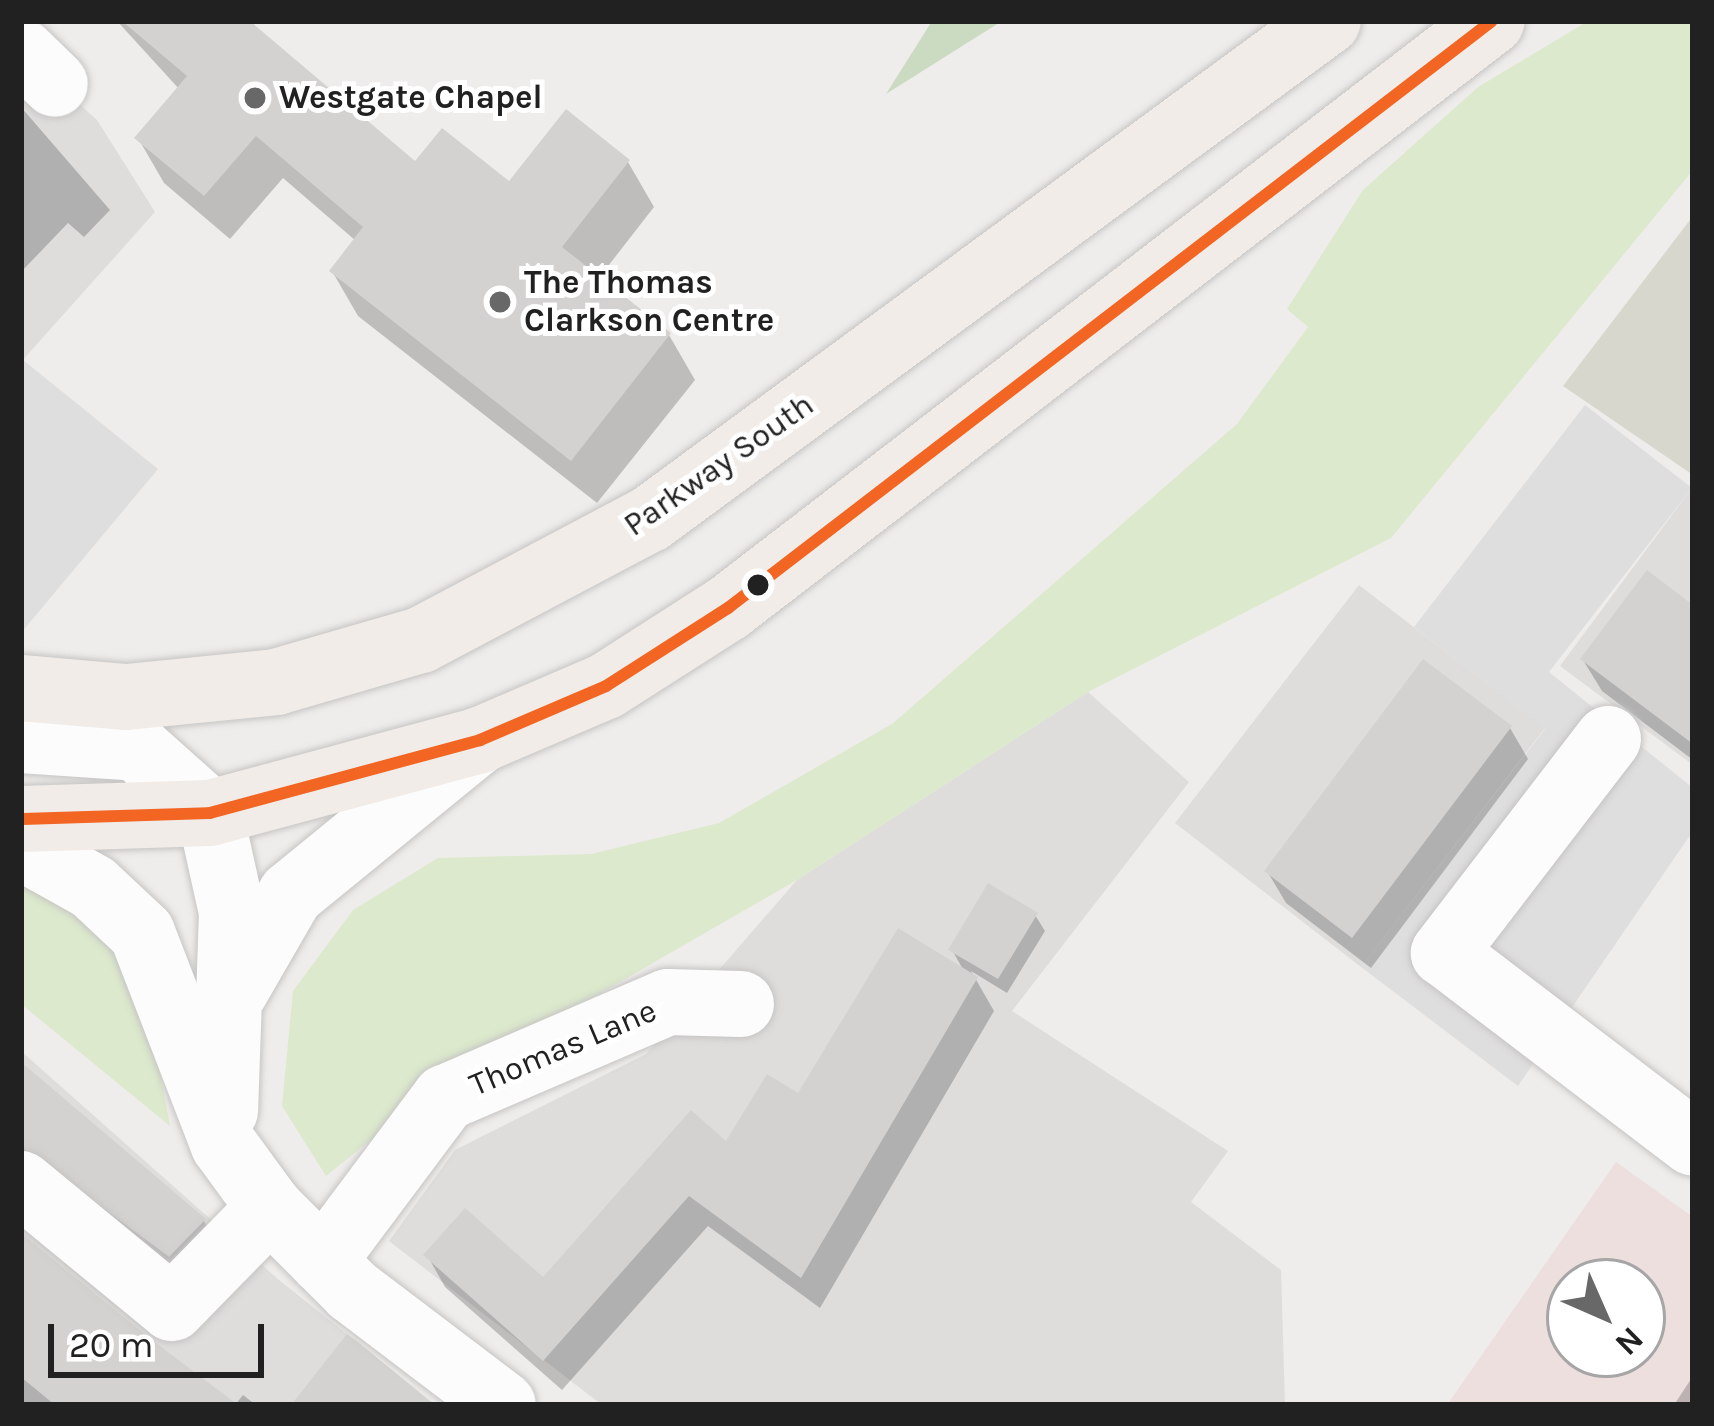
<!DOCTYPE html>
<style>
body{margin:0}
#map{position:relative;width:1714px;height:1426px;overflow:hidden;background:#efedeb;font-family:Karla,sans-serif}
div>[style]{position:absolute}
.residential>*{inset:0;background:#dedddc}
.commercial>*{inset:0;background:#ecdfde}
.construction>*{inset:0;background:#d8d7cd}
.grass>*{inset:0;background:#dce9cc}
.forest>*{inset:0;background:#cbdbc2}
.parking>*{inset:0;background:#dfdede}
.shadow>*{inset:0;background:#0003}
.building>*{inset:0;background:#d4d2d0}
.roads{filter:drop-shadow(0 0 3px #c6c5c4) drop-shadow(0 0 3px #c6c5c4)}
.minor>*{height:66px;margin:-33px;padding:0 33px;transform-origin:33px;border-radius:33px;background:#fdfcfc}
.major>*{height:66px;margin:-33px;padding:0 33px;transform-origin:33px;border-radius:33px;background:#f1ece8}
.bus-1>*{height:12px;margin:-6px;padding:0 6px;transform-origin:6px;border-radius:6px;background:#f26522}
.dots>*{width:33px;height:33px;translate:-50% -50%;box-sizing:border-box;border:6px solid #fff;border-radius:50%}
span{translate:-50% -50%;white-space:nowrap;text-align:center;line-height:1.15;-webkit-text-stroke:10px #fff;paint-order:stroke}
.poi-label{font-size:33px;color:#212121;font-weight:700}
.left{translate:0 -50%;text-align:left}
.street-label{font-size:33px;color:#212121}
.frame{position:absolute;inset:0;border:24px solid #212121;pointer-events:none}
.north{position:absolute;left:1546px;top:1258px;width:120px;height:120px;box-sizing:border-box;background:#fff;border:3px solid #a6a6a6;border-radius:50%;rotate:135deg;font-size:33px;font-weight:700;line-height:48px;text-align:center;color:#212121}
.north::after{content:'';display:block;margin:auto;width:42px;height:54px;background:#696868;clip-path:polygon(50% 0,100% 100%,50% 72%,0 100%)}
.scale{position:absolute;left:48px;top:1324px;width:216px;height:54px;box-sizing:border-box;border:6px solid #212121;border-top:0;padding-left:15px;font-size:36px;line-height:42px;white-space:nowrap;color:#212121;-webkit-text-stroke:9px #fff;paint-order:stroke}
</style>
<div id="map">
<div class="residential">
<i style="clip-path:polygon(21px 52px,97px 120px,155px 212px,21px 362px)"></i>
<i style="clip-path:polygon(1692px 488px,1693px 489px,1693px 765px,1560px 666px)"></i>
<i style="clip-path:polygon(1359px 585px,1545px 728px,1361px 967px,1175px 823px)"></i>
<i style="clip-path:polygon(1088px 692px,1189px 782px,1012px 1011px,1228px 1151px,1191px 1202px,1281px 1270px,1285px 1405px,602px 1405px,389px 1241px,455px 1150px,646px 1054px,797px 880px)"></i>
<i style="clip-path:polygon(21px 1051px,279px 1280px,436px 1405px,21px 1405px)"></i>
</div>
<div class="commercial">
<i style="clip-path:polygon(evenodd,1616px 1162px,1693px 1217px,1693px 1405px,1447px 1405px,1616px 1162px,1570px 1282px,1642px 1282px,1642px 1354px,1570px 1354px,1570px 1282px)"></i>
</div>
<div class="construction">
<i style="clip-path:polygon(1693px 216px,1693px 475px,1563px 386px)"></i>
</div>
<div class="grass">
<i style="clip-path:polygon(1588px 21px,1693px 21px,1693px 170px,1391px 538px,1088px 692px,797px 880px,434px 1089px,326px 1176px,282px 1106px,293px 991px,353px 910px,438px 858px,591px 854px,719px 823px,892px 724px,1237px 424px,1308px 327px,1287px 309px,1363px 190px,1478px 87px)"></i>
<i style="clip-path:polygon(21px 873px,106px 930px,147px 1004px,170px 1126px,21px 1004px)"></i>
</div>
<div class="forest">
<i style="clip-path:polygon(932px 21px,1002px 21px,886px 94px)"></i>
</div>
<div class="parking">
<i style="clip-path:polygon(23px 360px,158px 469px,21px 633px,21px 362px)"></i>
<i style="clip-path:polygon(1585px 405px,1692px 488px,1549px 672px,1693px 788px,1693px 831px,1518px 1086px,1361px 967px,1545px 729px,1414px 627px)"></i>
</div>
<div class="shadow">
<i style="clip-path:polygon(117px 21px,246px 21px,416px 165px,510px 185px,628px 162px,654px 207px,598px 279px,669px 335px,695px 380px,597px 503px,358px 316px,332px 271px,356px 241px,283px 178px,230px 239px,164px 183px,138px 138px,180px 90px)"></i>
<i style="clip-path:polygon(21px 107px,110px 210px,84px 237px,68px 223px,21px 272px)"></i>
<i style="clip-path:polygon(1693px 609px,1693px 760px,1602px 691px,1583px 660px)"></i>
<i style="clip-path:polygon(1510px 728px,1528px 759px,1371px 968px,1286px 903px,1267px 871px)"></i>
<i style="clip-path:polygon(1035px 915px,1045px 931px,1007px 993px,971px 971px,994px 1011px,820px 1308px,708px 1226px,562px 1390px,445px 1287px,427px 1255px,543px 1281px,965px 973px,952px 950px)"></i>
<i style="clip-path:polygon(21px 1066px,204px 1221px,228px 1263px,194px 1297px,21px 1202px)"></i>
<i style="clip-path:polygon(21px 1236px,233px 1405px,21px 1405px)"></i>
<i style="clip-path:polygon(1693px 1376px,1693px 1405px,1674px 1405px)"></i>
<i style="clip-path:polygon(243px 1395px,256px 1405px,235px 1405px)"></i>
</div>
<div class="building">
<i style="clip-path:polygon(122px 21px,250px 21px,415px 161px,442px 128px,509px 181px,566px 109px,630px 160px,562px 247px,671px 333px,571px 461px,329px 271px,363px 227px,256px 136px,204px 196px,134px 138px,187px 76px)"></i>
<i style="clip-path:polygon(1647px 570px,1693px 605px,1693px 744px,1580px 659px)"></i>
<i style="clip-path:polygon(1423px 659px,1512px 726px,1352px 938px,1264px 871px)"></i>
<i style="clip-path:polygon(988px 883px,1038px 913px,998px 979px,948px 950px)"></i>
<i style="clip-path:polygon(898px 928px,978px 977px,801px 1278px,689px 1196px,543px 1361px,423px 1255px,465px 1208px,543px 1277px,691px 1110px,726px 1141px,767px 1074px,798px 1093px)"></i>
<i style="clip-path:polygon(21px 1062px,206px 1219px,169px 1257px,21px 1147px)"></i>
<i style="clip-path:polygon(21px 1233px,148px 1337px,238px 1405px,55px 1405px,21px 1377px)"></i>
<i style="clip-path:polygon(347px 1334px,357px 1341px,434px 1405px,291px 1405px)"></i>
</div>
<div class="roads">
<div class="minor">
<i style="left:21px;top:51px;width:47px;rotate:44.1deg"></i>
<i style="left:1608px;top:739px;width:270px;rotate:127.5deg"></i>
<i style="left:1444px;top:953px;width:313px;rotate:37.3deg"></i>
<i style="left:21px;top:740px;width:116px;rotate:3.9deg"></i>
<i style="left:137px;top:748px;width:98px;rotate:41.7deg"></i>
<i style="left:210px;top:813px;width:101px;rotate:77.5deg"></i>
<i style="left:232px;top:912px;width:199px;rotate:92deg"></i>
<i style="left:21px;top:847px;width:82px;rotate:29.1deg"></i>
<i style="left:93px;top:887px;width:67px;rotate:43.2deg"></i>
<i style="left:142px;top:933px;width:227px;rotate:68.9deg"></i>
<i style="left:224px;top:1145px;width:78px;rotate:53.9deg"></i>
<i style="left:270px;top:1208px;width:117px;rotate:45deg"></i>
<i style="left:353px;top:1291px;width:188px;rotate:37.2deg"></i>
<i style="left:235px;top:991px;width:112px;rotate:-60deg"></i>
<i style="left:291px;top:894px;width:244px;rotate:-39.2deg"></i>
<i style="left:21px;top:1184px;width:195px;rotate:39.4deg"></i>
<i style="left:172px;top:1308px;width:140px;rotate:-45.6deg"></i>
<i style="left:323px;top:1261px;width:204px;rotate:-53.2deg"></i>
<i style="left:445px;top:1098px;width:243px;rotate:-23.3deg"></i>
<i style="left:668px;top:1002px;width:73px;rotate:1.6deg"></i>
</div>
<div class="major">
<i style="left:21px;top:688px;width:106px;rotate:4.9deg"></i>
<i style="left:127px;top:697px;width:150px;rotate:-5.7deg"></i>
<i style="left:276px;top:682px;width:151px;rotate:-16.2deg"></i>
<i style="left:421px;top:640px;width:259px;rotate:-27.9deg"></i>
<i style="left:650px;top:519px;width:841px;rotate:-36.3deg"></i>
<i style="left:21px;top:819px;width:189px;rotate:-1.8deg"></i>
<i style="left:210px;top:813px;width:280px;rotate:-15.1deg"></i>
<i style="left:480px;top:740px;width:137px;rotate:-23.2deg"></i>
<i style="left:606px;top:686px;width:145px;rotate:-32.6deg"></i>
<i style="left:728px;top:608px;width:963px;rotate:-37.54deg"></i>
</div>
</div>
<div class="bus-1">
<i style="left:21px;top:819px;width:189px;rotate:-1.8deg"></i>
<i style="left:210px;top:813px;width:280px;rotate:-15.1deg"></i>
<i style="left:480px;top:740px;width:137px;rotate:-23.2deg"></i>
<i style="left:606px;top:686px;width:145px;rotate:-32.6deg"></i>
<i style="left:728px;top:608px;width:963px;rotate:-37.54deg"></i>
</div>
<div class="dots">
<i style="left:255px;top:98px;background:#696868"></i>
<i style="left:500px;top:302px;background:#696868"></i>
<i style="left:758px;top:585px;background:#212121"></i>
</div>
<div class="poi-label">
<span class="left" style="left:279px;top:98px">Westgate Chapel</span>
<span class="left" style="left:524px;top:302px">The Thomas<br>Clarkson Centre</span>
</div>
<div class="street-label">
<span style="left:719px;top:465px;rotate:-35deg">Parkway South</span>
<span style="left:563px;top:1048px;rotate:-23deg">Thomas Lane</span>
</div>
<div class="frame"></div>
<div class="north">N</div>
<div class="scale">20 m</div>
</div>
